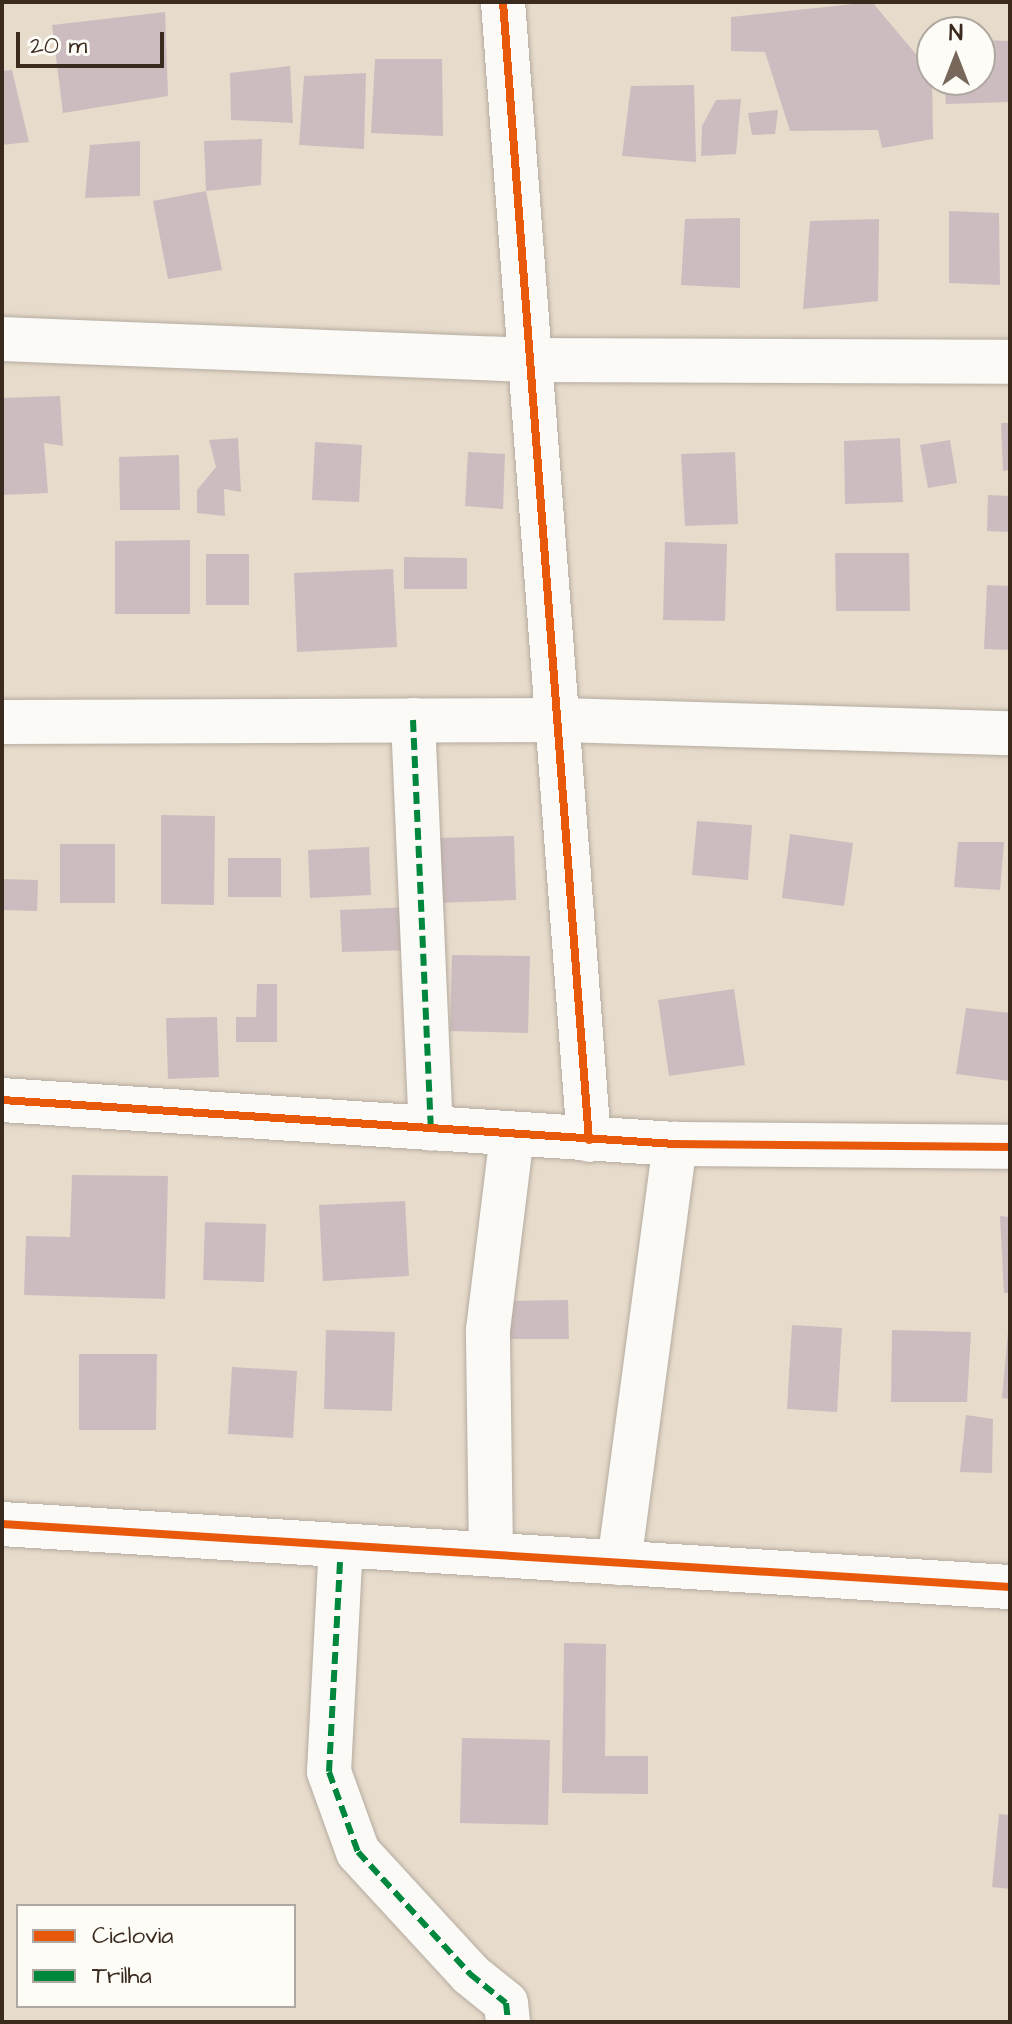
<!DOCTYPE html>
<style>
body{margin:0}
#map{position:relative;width:1012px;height:2024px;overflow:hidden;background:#e7dbcb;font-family:"Architects Daughter",sans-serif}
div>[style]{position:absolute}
.building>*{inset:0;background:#cdbcbf}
.roads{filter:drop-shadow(0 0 2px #b4aba0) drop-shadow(0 0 2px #b4aba0)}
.street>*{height:44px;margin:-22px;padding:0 22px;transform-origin:22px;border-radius:22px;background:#fbfaf7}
.quiet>*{height:6px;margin-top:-3px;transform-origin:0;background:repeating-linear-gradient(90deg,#00873e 0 12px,transparent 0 18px)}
.cycleway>*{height:8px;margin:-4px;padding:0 4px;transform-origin:4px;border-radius:4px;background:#e8590c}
span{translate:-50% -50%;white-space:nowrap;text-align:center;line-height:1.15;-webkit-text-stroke:6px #fdfcf7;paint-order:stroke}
.frame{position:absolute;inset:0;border:4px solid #3b2a1e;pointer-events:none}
.legend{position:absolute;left:16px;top:1904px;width:280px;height:104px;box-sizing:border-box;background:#fdfcf7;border:2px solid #afa8a0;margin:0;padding:10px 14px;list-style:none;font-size:24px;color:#3b2a1e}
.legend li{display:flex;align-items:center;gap:16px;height:40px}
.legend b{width:40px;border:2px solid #afa8a0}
.north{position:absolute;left:916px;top:16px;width:80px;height:80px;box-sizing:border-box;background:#fdfcf7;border:2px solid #afa8a0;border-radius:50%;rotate:0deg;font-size:22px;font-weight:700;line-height:32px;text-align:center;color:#3b2a1e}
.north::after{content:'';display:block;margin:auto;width:28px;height:36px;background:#77685b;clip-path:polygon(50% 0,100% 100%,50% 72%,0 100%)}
.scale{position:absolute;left:16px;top:32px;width:148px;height:36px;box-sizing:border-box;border:4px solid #3b2a1e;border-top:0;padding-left:10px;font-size:24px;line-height:28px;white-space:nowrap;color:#3b2a1e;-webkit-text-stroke:6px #fdfcf7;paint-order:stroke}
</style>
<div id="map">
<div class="building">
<i style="clip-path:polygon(872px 2px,932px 73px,933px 139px,882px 148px,878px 130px,790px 131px,765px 52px,731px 51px,731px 17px)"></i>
<i style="clip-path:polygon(165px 12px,168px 96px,63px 113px,52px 25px)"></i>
<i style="clip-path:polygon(980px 40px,1010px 41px,1010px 102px,946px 104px,944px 80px,980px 80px)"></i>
<i style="clip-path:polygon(375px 59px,442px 59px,443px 136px,371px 133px)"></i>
<i style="clip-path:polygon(290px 66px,293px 123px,231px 120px,230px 73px)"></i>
<i style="clip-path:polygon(12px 70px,29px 142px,2px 145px,2px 71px)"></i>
<i style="clip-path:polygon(366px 73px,364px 149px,299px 145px,304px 76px)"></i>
<i style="clip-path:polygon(694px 85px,696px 162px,622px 156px,631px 86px)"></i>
<i style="clip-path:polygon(741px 99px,736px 154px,701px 156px,702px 126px,716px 100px)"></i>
<i style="clip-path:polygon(778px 110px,775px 134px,752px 135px,748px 113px)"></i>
<i style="clip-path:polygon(262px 139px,261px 185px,206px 191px,204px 141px)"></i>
<i style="clip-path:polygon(140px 141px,140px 196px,85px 198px,90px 145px)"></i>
<i style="clip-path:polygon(206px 191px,222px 270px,168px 279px,153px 201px)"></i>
<i style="clip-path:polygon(949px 211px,999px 213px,1000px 285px,949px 283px)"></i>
<i style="clip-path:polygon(740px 218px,740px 288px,681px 285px,685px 219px)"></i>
<i style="clip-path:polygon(879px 219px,878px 301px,803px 309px,810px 221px)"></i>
<i style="clip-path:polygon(60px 396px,63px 446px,44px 443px,48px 493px,2px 495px,2px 398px)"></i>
<i style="clip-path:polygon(1001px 423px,1010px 423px,1010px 470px,1003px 471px)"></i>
<i style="clip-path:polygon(238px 438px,241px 492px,224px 489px,225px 516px,197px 513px,197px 490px,216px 467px,209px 440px)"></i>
<i style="clip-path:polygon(900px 438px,903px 502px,845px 504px,844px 441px)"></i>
<i style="clip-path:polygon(950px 440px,957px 483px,928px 488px,920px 445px)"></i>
<i style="clip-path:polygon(315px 442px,362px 445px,359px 502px,312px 500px)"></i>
<i style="clip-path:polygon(468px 452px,505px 454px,503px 509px,465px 506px)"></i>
<i style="clip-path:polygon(735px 452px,738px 524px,685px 526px,681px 454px)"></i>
<i style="clip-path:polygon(179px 455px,180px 510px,120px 510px,119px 457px)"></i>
<i style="clip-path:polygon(988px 495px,1010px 496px,1010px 532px,987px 531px)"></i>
<i style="clip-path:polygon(190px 540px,190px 614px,115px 614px,115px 541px)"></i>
<i style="clip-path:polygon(665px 542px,727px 544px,725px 621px,663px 620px)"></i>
<i style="clip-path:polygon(835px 553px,909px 553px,910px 611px,836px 611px)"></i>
<i style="clip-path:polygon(206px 554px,249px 554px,249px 605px,206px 605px)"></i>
<i style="clip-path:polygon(404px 557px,467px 558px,467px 589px,404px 589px)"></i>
<i style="clip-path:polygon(393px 569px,397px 647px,297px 652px,294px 573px)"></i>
<i style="clip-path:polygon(987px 585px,1010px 586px,1010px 650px,984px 649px)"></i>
<i style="clip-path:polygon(161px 815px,215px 816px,214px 905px,161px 904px)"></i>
<i style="clip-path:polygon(697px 821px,752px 825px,748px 880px,692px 875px)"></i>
<i style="clip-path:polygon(790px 834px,853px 843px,844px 906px,782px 898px)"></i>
<i style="clip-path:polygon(514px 836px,516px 900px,438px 903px,437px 838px)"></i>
<i style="clip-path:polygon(958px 842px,1004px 842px,1000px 890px,954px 887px)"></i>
<i style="clip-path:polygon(60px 844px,115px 844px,115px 903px,60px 903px)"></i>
<i style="clip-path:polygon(369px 847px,371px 895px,310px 898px,308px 850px)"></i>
<i style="clip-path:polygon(228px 858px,281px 858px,281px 897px,228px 897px)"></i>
<i style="clip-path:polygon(2px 879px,38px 880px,37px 911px,2px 910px)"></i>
<i style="clip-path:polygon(411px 907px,413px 950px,342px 952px,340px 910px)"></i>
<i style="clip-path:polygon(452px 955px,530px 956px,528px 1033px,450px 1031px)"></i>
<i style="clip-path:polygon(257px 984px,277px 984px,277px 1042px,236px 1042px,236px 1017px,256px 1017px)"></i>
<i style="clip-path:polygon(734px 989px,745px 1065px,669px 1076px,658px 1000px)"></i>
<i style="clip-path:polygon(966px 1008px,1010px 1013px,1010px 1081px,956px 1074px)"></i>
<i style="clip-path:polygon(217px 1017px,219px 1077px,168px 1079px,166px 1018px)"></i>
<i style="clip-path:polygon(72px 1175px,168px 1176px,165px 1299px,24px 1295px,26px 1236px,70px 1237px)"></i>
<i style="clip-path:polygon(405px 1201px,409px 1276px,323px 1281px,319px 1205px)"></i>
<i style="clip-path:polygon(1000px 1216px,1010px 1217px,1010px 1293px,1004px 1293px)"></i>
<i style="clip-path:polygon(205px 1222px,266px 1224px,264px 1282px,203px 1280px)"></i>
<i style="clip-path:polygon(568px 1300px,569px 1339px,507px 1339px,507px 1301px)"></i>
<i style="clip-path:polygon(792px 1325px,842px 1328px,837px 1412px,787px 1409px)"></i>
<i style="clip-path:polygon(326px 1330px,395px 1332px,392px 1411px,324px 1409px)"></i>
<i style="clip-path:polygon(892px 1330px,971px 1332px,967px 1402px,891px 1402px)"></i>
<i style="clip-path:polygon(1008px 1332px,1010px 1332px,1010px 1399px,1002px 1398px)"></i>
<i style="clip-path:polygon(79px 1354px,157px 1354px,156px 1430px,79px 1430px)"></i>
<i style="clip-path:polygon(232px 1367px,297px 1371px,293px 1438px,228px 1434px)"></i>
<i style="clip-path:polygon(966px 1415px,993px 1419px,992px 1473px,960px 1472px)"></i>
<i style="clip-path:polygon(564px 1643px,606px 1644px,605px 1756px,648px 1756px,648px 1794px,562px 1793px)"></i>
<i style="clip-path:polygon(462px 1738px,550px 1740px,548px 1825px,460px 1823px)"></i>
<i style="clip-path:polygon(999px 1814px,1010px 1815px,1010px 1889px,992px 1887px)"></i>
</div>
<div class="roads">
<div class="street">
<i style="left:503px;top:2px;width:1141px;rotate:85.68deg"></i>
<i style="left:2px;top:339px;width:527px;rotate:2.28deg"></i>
<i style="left:529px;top:360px;width:481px;rotate:0.2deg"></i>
<i style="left:413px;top:720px;width:409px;rotate:87.5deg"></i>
<i style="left:2px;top:722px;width:559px;rotate:-0.2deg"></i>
<i style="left:561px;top:720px;width:449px;rotate:1.7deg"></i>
<i style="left:2px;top:1100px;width:674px;rotate:3.74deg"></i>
<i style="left:675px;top:1144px;width:335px;rotate:0.5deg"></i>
<i style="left:2px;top:1524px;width:1010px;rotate:3.58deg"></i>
<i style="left:491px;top:1554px;width:224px;rotate:-90.8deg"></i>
<i style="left:488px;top:1330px;width:196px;rotate:-83deg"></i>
<i style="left:340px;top:1562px;width:210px;rotate:93deg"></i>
<i style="left:329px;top:1772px;width:85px;rotate:70.1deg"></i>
<i style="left:358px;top:1852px;width:166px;rotate:47.4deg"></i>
<i style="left:470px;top:1974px;width:46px;rotate:38.9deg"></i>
<i style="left:506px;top:2003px;width:19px;rotate:84deg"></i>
<i style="left:619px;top:1563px;width:423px;rotate:-82.4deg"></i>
</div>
</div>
<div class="quiet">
<i style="left:413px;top:720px;width:409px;rotate:87.5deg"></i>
<i style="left:340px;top:1562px;width:210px;rotate:93deg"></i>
<i style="left:329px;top:1772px;width:85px;rotate:70.1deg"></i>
<i style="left:358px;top:1852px;width:166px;rotate:47.4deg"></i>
<i style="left:470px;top:1974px;width:46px;rotate:38.9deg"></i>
<i style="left:506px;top:2003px;width:19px;rotate:84deg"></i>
</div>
<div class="cycleway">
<i style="left:503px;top:2px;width:1141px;rotate:85.68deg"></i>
<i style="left:2px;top:1100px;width:674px;rotate:3.74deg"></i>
<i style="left:675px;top:1144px;width:335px;rotate:0.5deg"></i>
<i style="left:2px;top:1524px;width:1010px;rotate:3.58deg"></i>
</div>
<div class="frame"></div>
<ul class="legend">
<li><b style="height:10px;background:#e8590c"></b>Ciclovia</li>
<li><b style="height:10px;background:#00873e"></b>Trilha</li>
</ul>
<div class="north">N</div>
<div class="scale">20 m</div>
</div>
